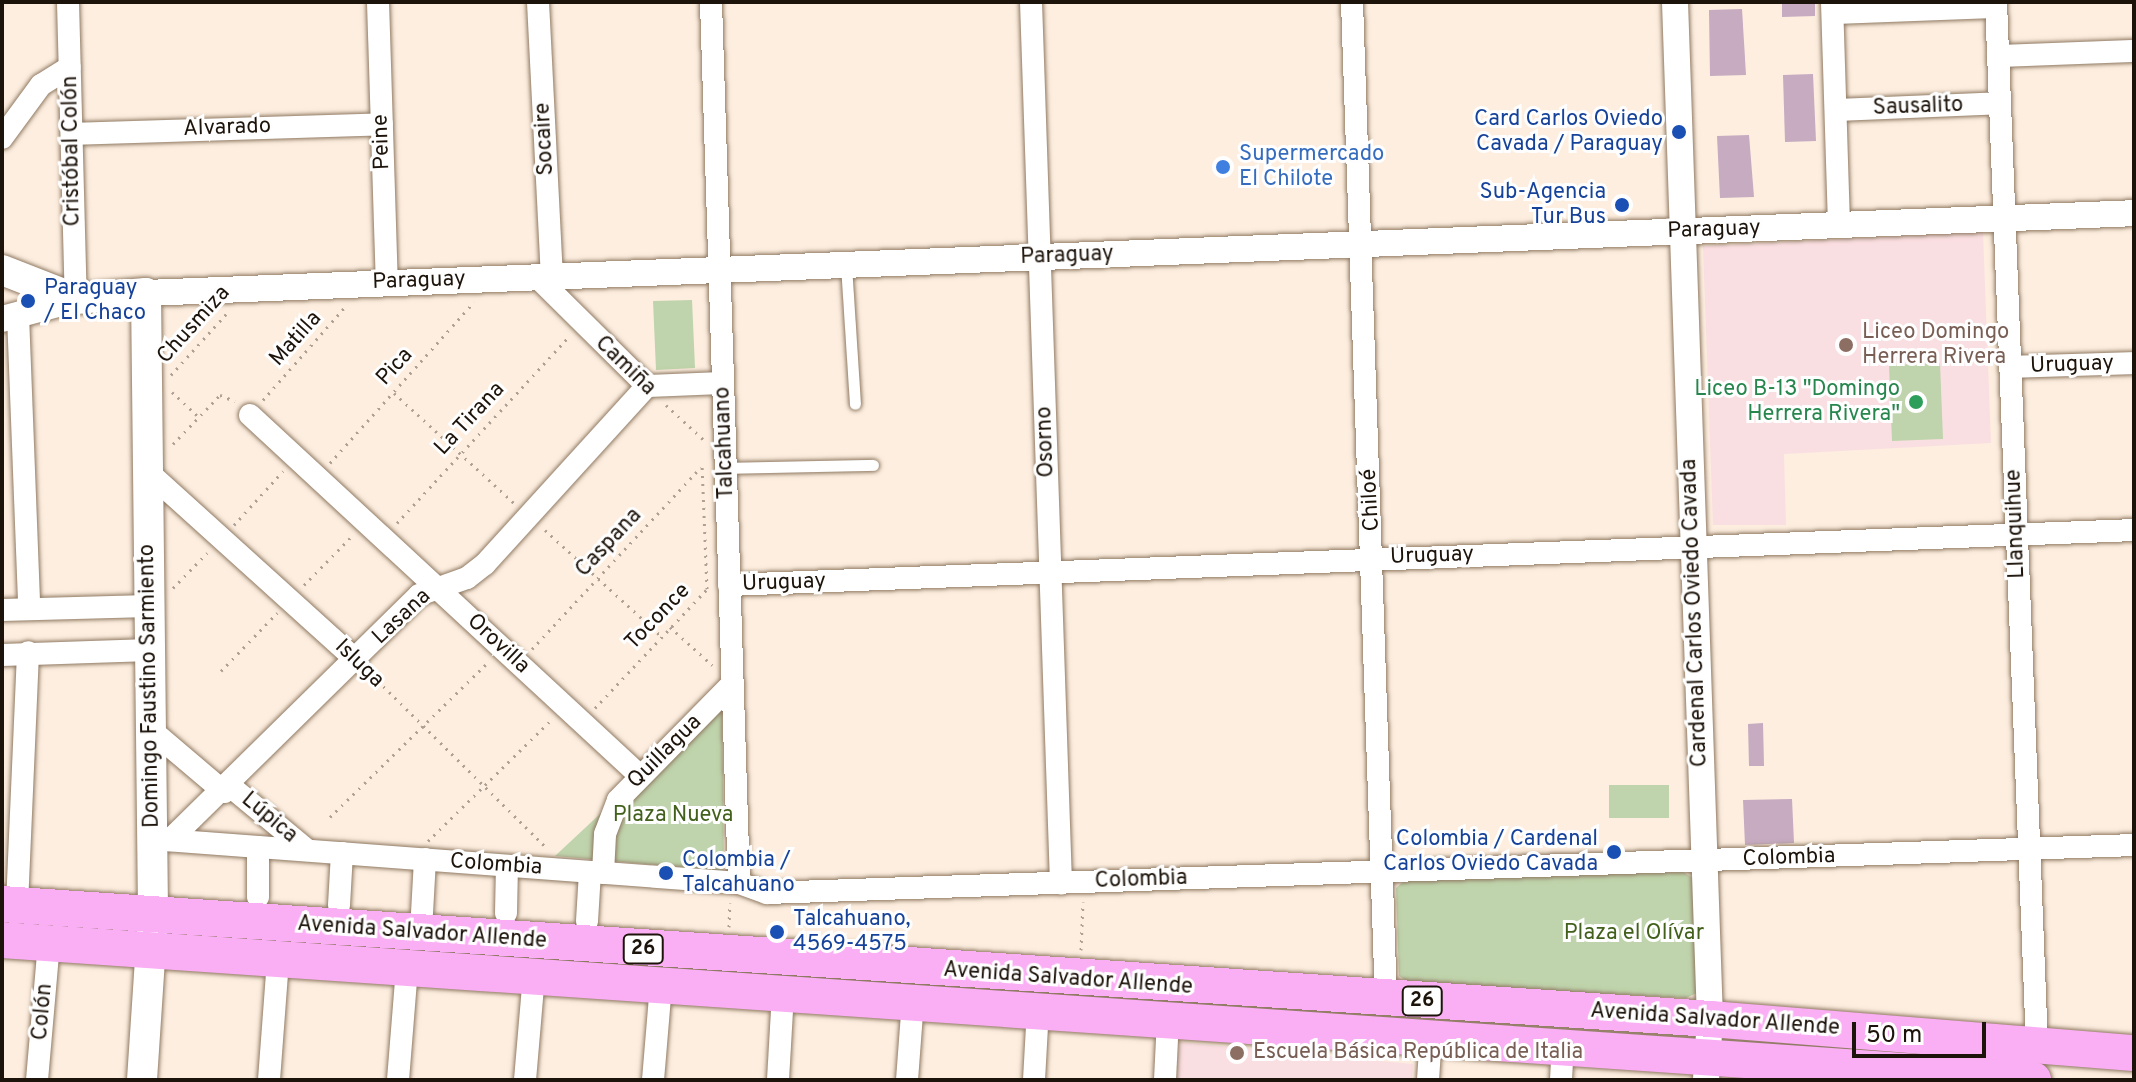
<!DOCTYPE html>
<meta charset="utf-8">
<style>
body{margin:0}
#map{position:relative;width:2136px;height:1082px;overflow:hidden;background:#fdeedf;font-family:Overpass,sans-serif}
div>[style]{position:absolute}
.education>*{inset:0;background:#fadfe2}
.green>*{inset:0;background:#bfd4ac}
.building>*{inset:0;background:#c6abc1}
.path>*{height:3px;margin-top:-1.5px;transform-origin:0;background:repeating-linear-gradient(90deg,#aea194 0 2px,transparent 0 8px)}
.roads{filter:drop-shadow(0 0 2px #8f7962) drop-shadow(0 0 2px #8f7962)}
.service>*{height:11px;margin:-5.5px;padding:0 5.5px;transform-origin:5.5px;border-radius:5.5px;background:#fff}
.minor>*{height:22px;margin:-11px;padding:0 11px;transform-origin:11px;border-radius:11px;background:#fff}
.tertiary>*{height:26px;margin:-13px;padding:0 13px;transform-origin:13px;border-radius:13px;background:#fff}
.secondary>*{height:30px;margin:-15px;padding:0 15px;transform-origin:15px;border-radius:15px;background:#fff}
.trunk>*{height:36px;margin:-18px;padding:0 18px;transform-origin:18px;border-radius:18px;background:#faaff4}
.dots>*{width:22px;height:22px;translate:-50% -50%;box-sizing:border-box;border:4px solid #fefefe;border-radius:50%}
span{translate:-50% -50%;white-space:nowrap;text-align:center;line-height:1.15;-webkit-text-stroke:6px #fefefe;paint-order:stroke}
.shield-label span{padding:2px 6px;background:#fefefe;border:2px solid;border-radius:6px;-webkit-text-stroke-width:0}
.shield-label{font-size:20px;color:#1c130a;font-weight:700}
.street-label{font-size:22px;color:#1c130a}
.transit-label{font-size:22px;color:#164399}
.right{translate:-100% -50%;text-align:right}
.left{translate:0 -50%;text-align:left}
.shop-label{font-size:22px;color:#366cbe}
.education-label{font-size:22px;color:#785e54}
.leisure-label{font-size:22px;color:#27864d}
.park-label{font-size:22px;color:#42601c}
.frame{position:absolute;inset:0;border:4px solid #1c130a;pointer-events:none}
.scale{position:absolute;left:1852px;top:1022px;width:134px;height:36px;box-sizing:border-box;border:4px solid #1c130a;border-top:0;padding-left:10px;font-size:24px;line-height:28px;white-space:nowrap;color:#1c130a;-webkit-text-stroke:6px #fefefe;paint-order:stroke}
</style>
<div id="map">
<div class="education">
<i style="clip-path:polygon(1983px 232px,1991px 443px,1784px 454px,1786px 525px,1713px 525px,1703px 246px)"></i>
<i style="clip-path:polygon(1179px 1042px,1413px 1064px,1412px 1080px,1176px 1080px)"></i>
</div>
<div class="green">
<i style="clip-path:polygon(692px 300px,695px 368px,656px 370px,653px 301px)"></i>
<i style="clip-path:polygon(1940px 363px,1943px 439px,1892px 441px,1889px 365px)"></i>
<i style="clip-path:polygon(722px 700px,724px 871px,555px 856px)"></i>
<i style="clip-path:polygon(1609px 785px,1669px 785px,1669px 818px,1609px 818px)"></i>
<i style="clip-path:polygon(1683px 872px,1693px 878px,1697px 993px,1686px 998px,1413px 985px,1399px 976px,1396px 888px,1405px 880px)"></i>
</div>
<div class="building">
<i style="clip-path:polygon(1782px 2px,1815px 2px,1815px 16px,1782px 17px)"></i>
<i style="clip-path:polygon(1742px 9px,1746px 75px,1710px 76px,1709px 10px)"></i>
<i style="clip-path:polygon(1813px 74px,1816px 141px,1785px 142px,1783px 75px)"></i>
<i style="clip-path:polygon(1749px 135px,1754px 197px,1720px 198px,1717px 136px)"></i>
<i style="clip-path:polygon(1763px 723px,1764px 766px,1749px 766px,1748px 724px)"></i>
<i style="clip-path:polygon(1792px 799px,1794px 843px,1745px 845px,1743px 800px)"></i>
</div>
<div class="path">
<i style="left:171px;top:375px;width:84px;rotate:-47.9deg"></i>
<i style="left:172px;top:392px;width:37px;rotate:43deg"></i>
<i style="left:394px;top:393px;width:164px;rotate:42.5deg"></i>
<i style="left:263px;top:400px;width:124px;rotate:-48.6deg"></i>
<i style="left:666px;top:405px;width:53px;rotate:42.7deg"></i>
<i style="left:173px;top:444px;width:68px;rotate:-46.2deg"></i>
<i style="left:220px;top:395px;width:16px;rotate:22deg"></i>
<i style="left:330px;top:463px;width:216px;rotate:-48.2deg"></i>
<i style="left:397px;top:523px;width:252px;rotate:-47.3deg"></i>
<i style="left:234px;top:525px;width:73px;rotate:-47.8deg"></i>
<i style="left:545px;top:530px;width:157px;rotate:42.4deg"></i>
<i style="left:304px;top:585px;width:69px;rotate:-45.6deg"></i>
<i style="left:173px;top:588px;width:49px;rotate:-45.8deg"></i>
<i style="left:670px;top:627px;width:57px;rotate:42.1deg"></i>
<i style="left:532px;top:649px;width:248px;rotate:-47.1deg"></i>
<i style="left:221px;top:671px;width:81px;rotate:-46deg"></i>
<i style="left:372px;top:675px;width:247px;rotate:44.7deg"></i>
<i style="left:595px;top:708px;width:163px;rotate:-46.7deg"></i>
<i style="left:707px;top:589px;width:122px;rotate:-92.3deg"></i>
<i style="left:330px;top:817px;width:220px;rotate:-44.4deg"></i>
<i style="left:428px;top:841px;width:173px;rotate:-44.5deg"></i>
<i style="left:729px;top:927px;width:24px;rotate:-88deg"></i>
<i style="left:1081px;top:950px;width:48px;rotate:-87.6deg"></i>
</div>
<div class="roads">
<div class="service">
<i style="left:846px;top:265px;width:139px;rotate:86.3deg"></i>
<i style="left:726px;top:468px;width:147px;rotate:-1.2deg"></i>
</div>
<div class="minor">
<i style="left:68px;top:2px;width:297px;rotate:88.5deg"></i>
<i style="left:378px;top:2px;width:281px;rotate:88.2deg"></i>
<i style="left:538px;top:2px;width:274px;rotate:87.1deg"></i>
<i style="left:711px;top:2px;width:881px;rotate:88.18deg"></i>
<i style="left:1031px;top:2px;width:882px;rotate:88.05deg"></i>
<i style="left:1352px;top:2px;width:998px;rotate:88.05deg"></i>
<i style="left:1832px;top:2px;width:223px;rotate:88.2deg"></i>
<i style="left:1996px;top:2px;width:1044px;rotate:87.75deg"></i>
<i style="left:1833px;top:13px;width:163px;rotate:-2.1deg"></i>
<i style="left:1998px;top:56px;width:136px;rotate:-2.1deg"></i>
<i style="left:1836px;top:110px;width:164px;rotate:-2.4deg"></i>
<i style="left:72px;top:134px;width:310px;rotate:-1.8deg"></i>
<i style="left:2px;top:138px;width:66px;rotate:-53.7deg"></i>
<i style="left:41px;top:85px;width:34px;rotate:-32deg"></i>
<i style="left:537px;top:277px;width:155px;rotate:44.7deg"></i>
<i style="left:18px;top:315px;width:293px;rotate:87.8deg"></i>
<i style="left:2010px;top:367px;width:124px;rotate:-1.8deg"></i>
<i style="left:250px;top:415px;width:530px;rotate:42.78deg"></i>
<i style="left:148px;top:472px;width:282px;rotate:42.1deg"></i>
<i style="left:729px;top:585px;width:1406px;rotate:-2.24deg"></i>
<i style="left:2px;top:610px;width:147px;rotate:-1.6deg"></i>
<i style="left:2px;top:655px;width:148px;rotate:-1.9deg"></i>
<i style="left:151px;top:730px;width:96px;rotate:40.3deg"></i>
<i style="left:230px;top:786px;width:100px;rotate:39.7deg"></i>
<i style="left:152px;top:839px;width:589px;rotate:4.29deg"></i>
<i style="left:739px;top:883px;width:30px;rotate:20deg"></i>
<i style="left:767px;top:893px;width:1368px;rotate:-2.01deg"></i>
<i style="left:170px;top:840px;width:349px;rotate:-44.5deg"></i>
<i style="left:419px;top:595px;width:51px;rotate:-19.5deg"></i>
<i style="left:467px;top:578px;width:23px;rotate:-38deg"></i>
<i style="left:485px;top:564px;width:241px;rotate:-47.7deg"></i>
<i style="left:647px;top:386px;width:76px;rotate:-2.3deg"></i>
<i style="left:603px;top:873px;width:39px;rotate:-87deg"></i>
<i style="left:605px;top:834px;width:36px;rotate:-69deg"></i>
<i style="left:618px;top:800px;width:163px;rotate:-45.5deg"></i>
<i style="left:258px;top:897px;width:50px;rotate:-90deg"></i>
<i style="left:17px;top:905px;width:253px;rotate:-87.5deg"></i>
<i style="left:339px;top:905px;width:52px;rotate:-86.7deg"></i>
<i style="left:422px;top:913px;width:54px;rotate:-86.8deg"></i>
<i style="left:506px;top:913px;width:47px;rotate:-88.8deg"></i>
<i style="left:587px;top:921px;width:49px;rotate:-86.5deg"></i>
<i style="left:37px;top:1080px;width:138px;rotate:-85deg"></i>
<i style="left:269px;top:1080px;width:121px;rotate:-85.7deg"></i>
<i style="left:398px;top:1080px;width:113px;rotate:-85.4deg"></i>
<i style="left:525px;top:1080px;width:104px;rotate:-85.1deg"></i>
<i style="left:653px;top:1080px;width:96px;rotate:-85.2deg"></i>
<i style="left:778px;top:1080px;width:88px;rotate:-86.7deg"></i>
<i style="left:907px;top:1080px;width:79px;rotate:-85.7deg"></i>
<i style="left:1034px;top:1080px;width:71px;rotate:-86.8deg"></i>
<i style="left:1165px;top:1080px;width:62px;rotate:-87.2deg"></i>
<i style="left:1428px;top:1080px;width:45px;rotate:-86.2deg"></i>
<i style="left:1561px;top:1080px;width:36px;rotate:-87deg"></i>
</div>
<div class="tertiary">
<i style="left:1675px;top:2px;width:1018px;rotate:88.03deg"></i>
<i style="left:1710px;top:1019px;width:61px;rotate:93.8deg"></i>
<i style="left:146px;top:293px;width:1990px;rotate:-2.3deg"></i>
<i style="left:2px;top:319px;width:77px;rotate:-15.1deg"></i>
</div>
<div class="secondary">
<i style="left:2px;top:270px;width:79px;rotate:21.4deg"></i>
<i style="left:76px;top:299px;width:70px;rotate:-4.9deg"></i>
<i style="left:146px;top:293px;width:621px;rotate:89.35deg"></i>
<i style="left:153px;top:914px;width:166px;rotate:93.8deg"></i>
</div>
<div class="trunk">
<i style="left:2px;top:904px;width:1712px;rotate:3.85deg"></i>
<i style="left:1710px;top:1019px;width:425px;rotate:4.6deg"></i>
<i style="left:2px;top:940px;width:2036px;rotate:3.94deg"></i>
</div>
</div>
<div class="dots">
<i style="left:1679px;top:132px;background:#1a4fb4"></i>
<i style="left:1223px;top:167px;background:#3f7fe0"></i>
<i style="left:1622px;top:205px;background:#1a4fb4"></i>
<i style="left:28px;top:301px;background:#1a4fb4"></i>
<i style="left:1846px;top:345px;background:#8d6e63"></i>
<i style="left:1916px;top:402px;background:#2e9e5b"></i>
<i style="left:1614px;top:852px;background:#1a4fb4"></i>
<i style="left:666px;top:873px;background:#1a4fb4"></i>
<i style="left:777px;top:932px;background:#1a4fb4"></i>
<i style="left:1237px;top:1053px;background:#8d6e63"></i>
</div>
<div class="shield-label">
<span style="left:643px;top:949px">26</span>
<span style="left:1422px;top:1001px">26</span>
</div>
<div class="street-label">
<span style="left:1918px;top:107px;rotate:-2deg">Sausalito</span>
<span style="left:227px;top:128px;rotate:-2deg">Alvarado</span>
<span style="left:545px;top:139px;rotate:-93deg">Socaire</span>
<span style="left:382px;top:142px;rotate:-92deg">Peine</span>
<span style="left:72px;top:151px;rotate:-91deg">Cristóbal Colón</span>
<span style="left:1714px;top:230px;rotate:-2deg">Paraguay</span>
<span style="left:1067px;top:256px;rotate:-2deg">Paraguay</span>
<span style="left:419px;top:281px;rotate:-2deg">Paraguay</span>
<span style="left:194px;top:325px;rotate:-48deg">Chusmiza</span>
<span style="left:296px;top:339px;rotate:-48deg">Matilla</span>
<span style="left:2072px;top:365px;rotate:-2deg">Uruguay</span>
<span style="left:625px;top:366px;rotate:44deg">Camiña</span>
<span style="left:395px;top:367px;rotate:-48deg">Pica</span>
<span style="left:470px;top:419px;rotate:-47deg">La Tirana</span>
<span style="left:1046px;top:442px;rotate:-92deg">Osorno</span>
<span style="left:725px;top:443px;rotate:-92deg">Talcahuano</span>
<span style="left:1371px;top:500px;rotate:-93deg">Chiloé</span>
<span style="left:2016px;top:524px;rotate:-92deg">Llanquihue</span>
<span style="left:609px;top:543px;rotate:-47deg">Caspana</span>
<span style="left:1432px;top:556px;rotate:-2deg">Uruguay</span>
<span style="left:784px;top:583px;rotate:-2deg">Uruguay</span>
<span style="left:1695px;top:613px;rotate:-92deg">Cardenal Carlos Oviedo Cavada</span>
<span style="left:402px;top:617px;rotate:-43deg">Lasana</span>
<span style="left:658px;top:617px;rotate:-46deg">Toconce</span>
<span style="left:498px;top:644px;rotate:43deg">Orovilla</span>
<span style="left:359px;top:664px;rotate:44deg">Isluga</span>
<span style="left:150px;top:686px;rotate:-91deg">Domingo Faustino Sarmiento</span>
<span style="left:665px;top:752px;rotate:-45deg">Quillagua</span>
<span style="left:269px;top:818px;rotate:40deg">Lúpica</span>
<span style="left:1789px;top:858px;rotate:-2deg">Colombia</span>
<span style="left:496px;top:865px;rotate:4deg">Colombia</span>
<span style="left:1141px;top:880px;rotate:-2deg">Colombia</span>
<span style="left:422px;top:933px;rotate:4deg">Avenida Salvador Allende</span>
<span style="left:1068px;top:979px;rotate:4deg">Avenida Salvador Allende</span>
<span style="left:43px;top:1012px;rotate:-85deg">Colón</span>
<span style="left:1715px;top:1020px;rotate:4deg">Avenida Salvador Allende</span>
</div>
<div class="transit-label">
<span class="right" style="left:1663px;top:132px">Card Carlos Oviedo<br>Cavada / Paraguay</span>
<span class="right" style="left:1606px;top:205px">Sub-Agencia<br>Tur Bus</span>
<span class="left" style="left:44px;top:301px">Paraguay<br>/ El Chaco</span>
<span class="right" style="left:1598px;top:852px">Colombia / Cardenal<br>Carlos Oviedo Cavada</span>
<span class="left" style="left:682px;top:873px">Colombia /<br>Talcahuano</span>
<span class="left" style="left:793px;top:932px">Talcahuano,<br>4569-4575</span>
</div>
<div class="shop-label">
<span class="left" style="left:1239px;top:167px">Supermercado<br>El Chilote</span>
</div>
<div class="education-label">
<span class="left" style="left:1862px;top:345px">Liceo Domingo<br>Herrera Rivera</span>
<span class="left" style="left:1253px;top:1053px">Escuela Básica República de Italia</span>
</div>
<div class="leisure-label">
<span class="right" style="left:1900px;top:402px">Liceo B-13 "Domingo<br>Herrera Rivera"</span>
</div>
<div class="park-label">
<span style="left:673px;top:816px">Plaza Nueva</span>
<span style="left:1634px;top:934px">Plaza el Olívar</span>
</div>
<div class="frame"></div>
<div class="scale">50 m</div>
</div>
